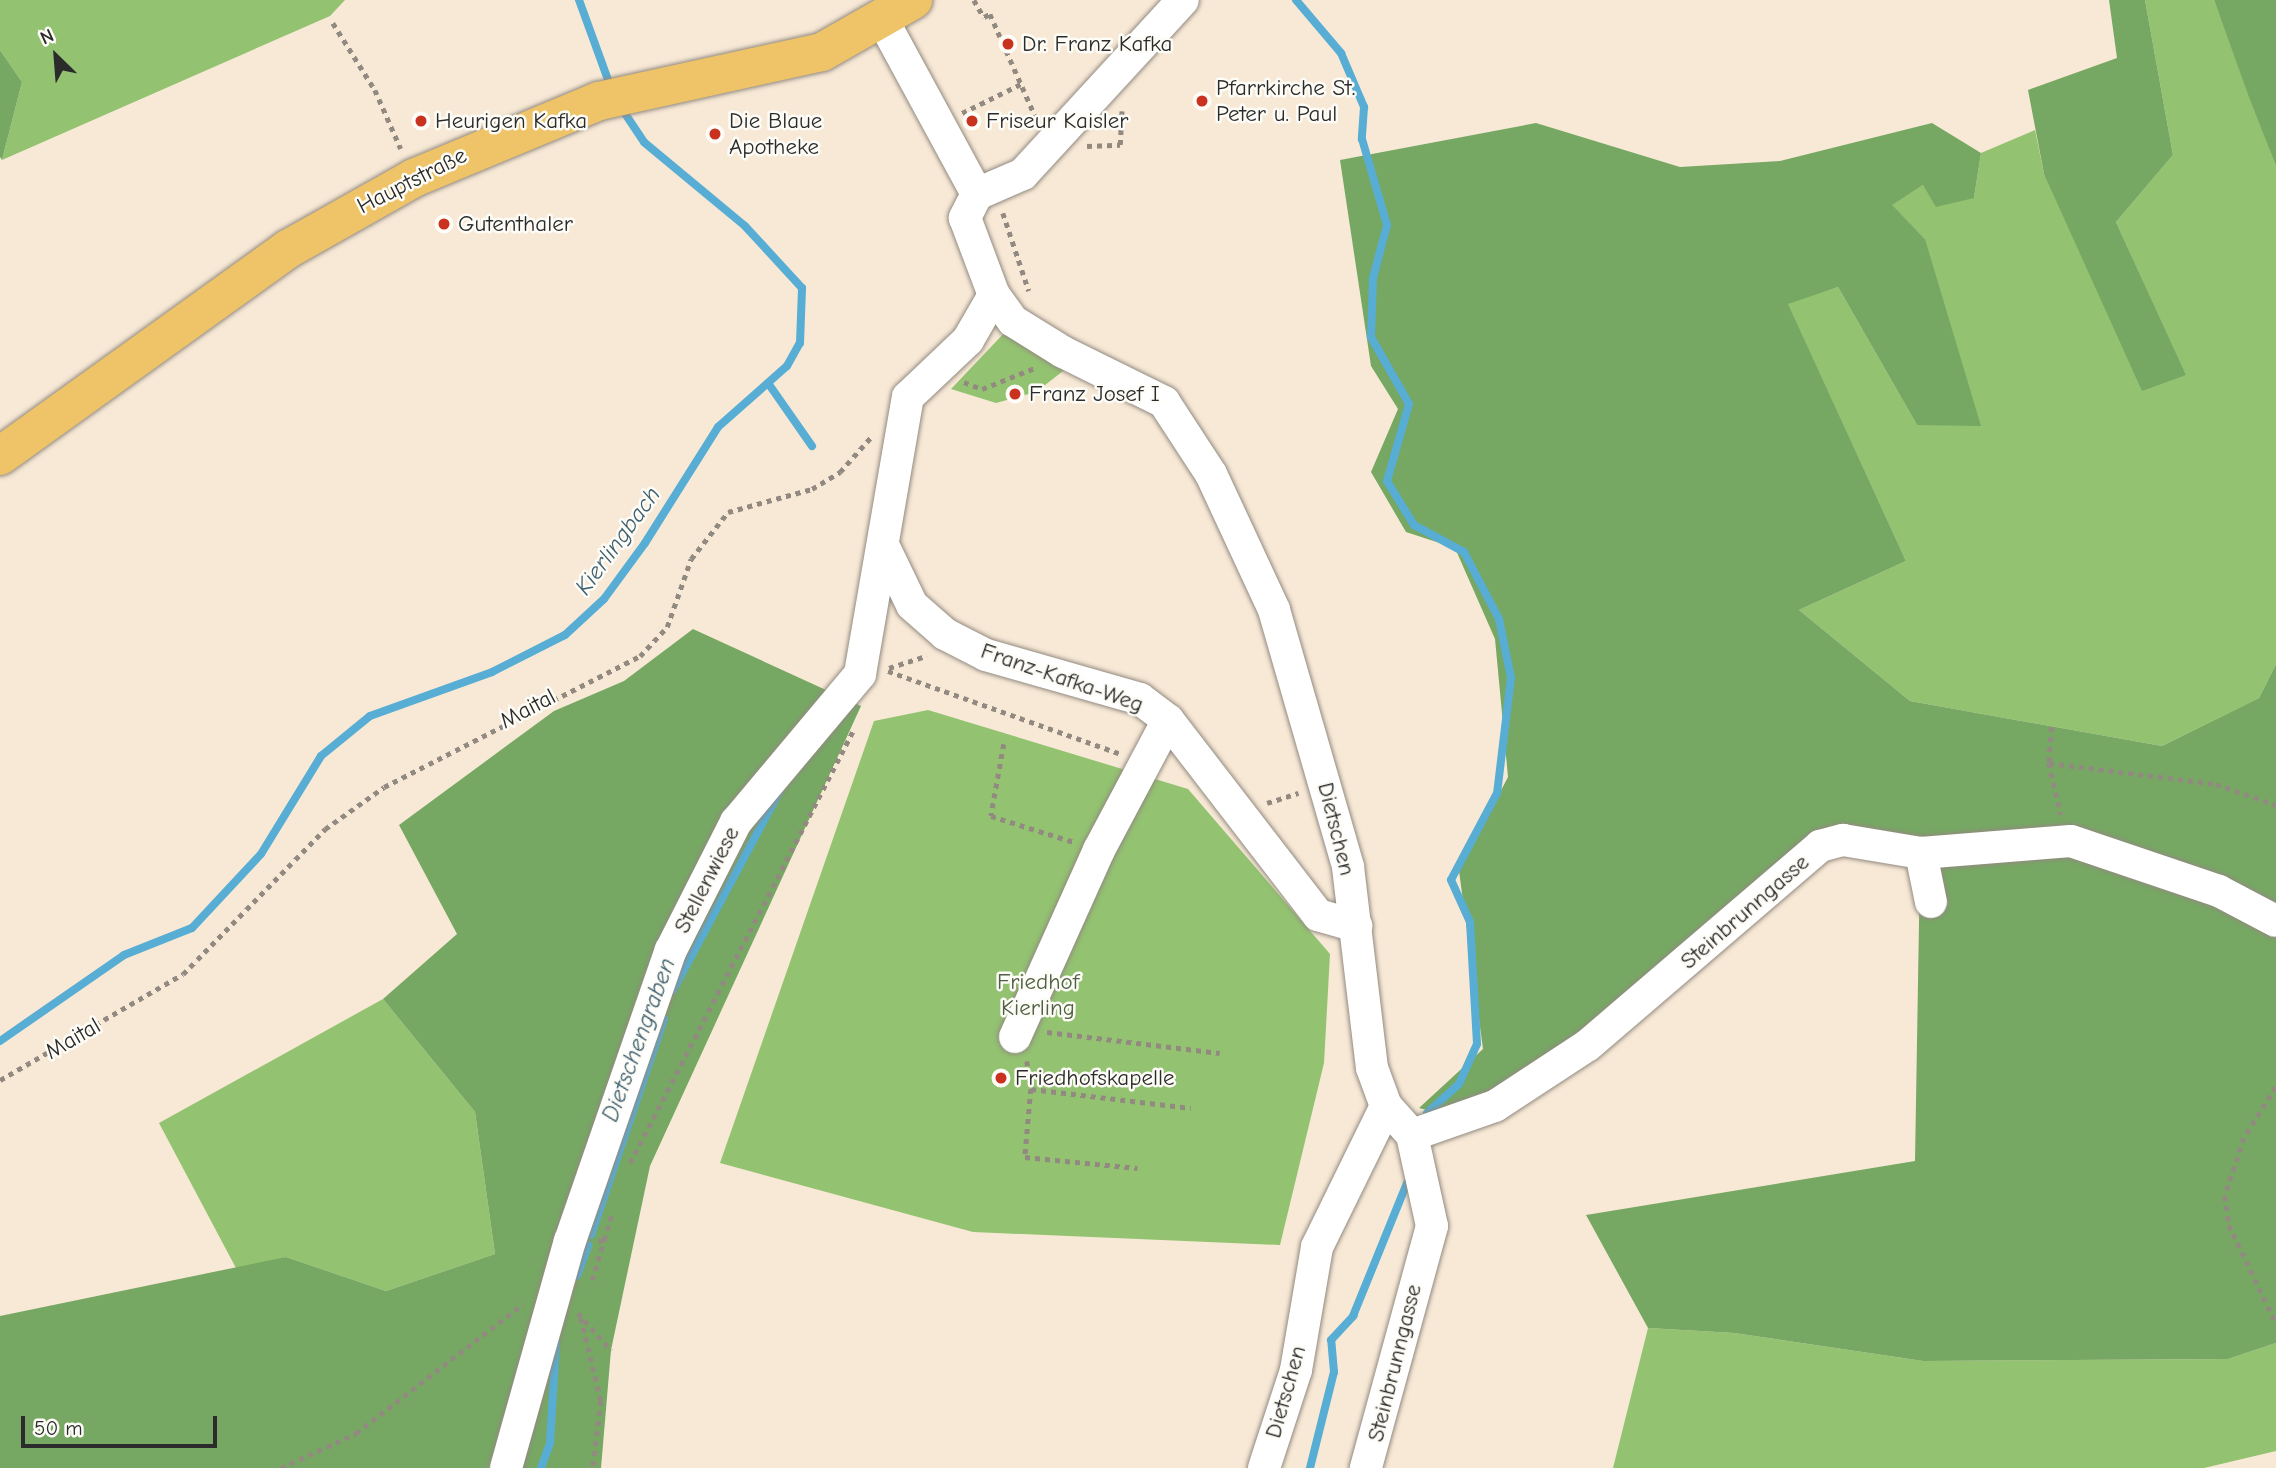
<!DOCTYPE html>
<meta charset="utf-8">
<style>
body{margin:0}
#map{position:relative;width:2276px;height:1468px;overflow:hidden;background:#f8e9d6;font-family:"Comic Neue",sans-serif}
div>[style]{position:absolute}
.green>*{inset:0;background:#93c271}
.forest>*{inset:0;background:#76a863}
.stream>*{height:8px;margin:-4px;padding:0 4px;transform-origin:4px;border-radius:4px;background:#57add4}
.path>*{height:4.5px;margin-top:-2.25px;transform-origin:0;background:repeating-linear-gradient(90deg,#928a80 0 5px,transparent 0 10px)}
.roads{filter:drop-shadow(0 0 2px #928a80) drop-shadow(0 0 2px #928a80)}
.minor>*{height:32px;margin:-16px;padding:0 16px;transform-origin:16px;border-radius:16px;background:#fff}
.major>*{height:38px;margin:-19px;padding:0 19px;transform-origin:19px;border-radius:19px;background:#efc469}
.dots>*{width:19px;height:19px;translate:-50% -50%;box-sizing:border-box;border:4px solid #fdfcf7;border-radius:50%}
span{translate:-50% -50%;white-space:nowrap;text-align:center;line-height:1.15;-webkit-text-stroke:5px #fdfcf7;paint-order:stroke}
.poi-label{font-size:23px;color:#2b2b2b}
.left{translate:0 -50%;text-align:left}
.street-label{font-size:23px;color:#2b2b2b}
.park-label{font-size:23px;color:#4f6044}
.water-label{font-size:24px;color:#3d5f6f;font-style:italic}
.north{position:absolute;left:21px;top:21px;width:70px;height:70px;-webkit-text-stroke:5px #fdfcf7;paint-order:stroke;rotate:335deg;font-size:19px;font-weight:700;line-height:28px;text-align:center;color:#2b2b2b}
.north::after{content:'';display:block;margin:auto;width:24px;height:32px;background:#2b2b2b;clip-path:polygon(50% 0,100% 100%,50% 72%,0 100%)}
.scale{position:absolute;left:21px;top:1416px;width:196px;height:32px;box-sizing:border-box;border:4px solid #2b2b2b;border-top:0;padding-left:9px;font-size:21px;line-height:24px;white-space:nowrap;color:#2b2b2b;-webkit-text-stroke:5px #fdfcf7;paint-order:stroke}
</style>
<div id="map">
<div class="green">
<i style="clip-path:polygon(0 0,345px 0,330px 16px,2px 160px,22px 82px,0 50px)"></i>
<i style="clip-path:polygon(2145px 0,2214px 0,2276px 166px,2276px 664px,2259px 698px,2162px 746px,1910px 701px,1799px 610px,1906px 561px,1787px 303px,1838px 287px,1917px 425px,1925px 239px,1891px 205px,1923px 185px,1974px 198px,1981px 153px,2035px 130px,2044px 174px,2186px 376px,2116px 222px,2173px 155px)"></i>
<i style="clip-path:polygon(1007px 330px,1067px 368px,1036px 392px,996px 403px,951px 389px)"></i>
<i style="clip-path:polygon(928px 710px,1188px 789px,1330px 954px,1324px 1063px,1280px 1245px,973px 1232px,720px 1163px,874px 721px)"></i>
<i style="clip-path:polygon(383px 999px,475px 1112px,495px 1254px,386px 1291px,286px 1257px,237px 1270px,159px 1123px)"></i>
<i style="clip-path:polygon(1648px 1328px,1734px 1333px,1923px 1361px,2228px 1359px,2276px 1343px,2276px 1451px,2204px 1468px,1613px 1468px)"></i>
</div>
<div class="forest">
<i style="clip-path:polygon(2109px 0,2145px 0,2173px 155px,2116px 222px,2186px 375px,2142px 391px,2044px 174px,2028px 90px,2117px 58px)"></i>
<i style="clip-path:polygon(2214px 0,2276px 0,2276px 166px,2249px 97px)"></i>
<i style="clip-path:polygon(0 50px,22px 82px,2px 160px,0 157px)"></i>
<i style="clip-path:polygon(1536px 123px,1680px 167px,1780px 161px,1932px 123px,1981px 153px,1974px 198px,1936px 207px,1923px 185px,1892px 205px,1925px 239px,1981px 426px,1917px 425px,1838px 287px,1788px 304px,1906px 561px,1799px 610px,1910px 701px,2162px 746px,2259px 698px,2276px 664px,2276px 1343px,2228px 1359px,1923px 1361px,1734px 1333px,1648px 1328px,1586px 1215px,1915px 1161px,1920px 863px,1808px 839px,1585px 1040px,1450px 1116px,1419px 1108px,1483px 1049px,1459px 871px,1508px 777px,1495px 639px,1455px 548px,1406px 532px,1371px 472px,1398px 409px,1371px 366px,1340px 160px)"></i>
<i style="clip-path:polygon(693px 629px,861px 706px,650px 1166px,611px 1350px,601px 1468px,0 1468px,0 1316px,286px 1257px,386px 1291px,495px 1254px,475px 1112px,383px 999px,457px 934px,399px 825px,554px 711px,624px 681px)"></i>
</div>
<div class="stream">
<i style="left:579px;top:0;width:94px;rotate:70deg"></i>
<i style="left:1296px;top:0;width:70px;rotate:49.7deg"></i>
<i style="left:1341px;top:53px;width:59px;rotate:66.9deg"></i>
<i style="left:1364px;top:107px;width:32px;rotate:94deg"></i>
<i style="left:1362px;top:139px;width:90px;rotate:73.8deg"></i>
<i style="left:1387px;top:225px;width:55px;rotate:104.8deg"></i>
<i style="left:1373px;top:278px;width:59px;rotate:91.9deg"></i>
<i style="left:1371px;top:337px;width:77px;rotate:60.4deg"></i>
<i style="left:1409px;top:404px;width:80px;rotate:105.9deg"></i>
<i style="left:1387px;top:481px;width:52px;rotate:58.5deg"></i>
<i style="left:1414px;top:525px;width:57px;rotate:28.4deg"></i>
<i style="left:1464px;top:552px;width:76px;rotate:62.4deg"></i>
<i style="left:1499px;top:619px;width:60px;rotate:78.5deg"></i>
<i style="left:1511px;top:678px;width:116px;rotate:96.9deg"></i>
<i style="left:1497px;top:793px;width:98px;rotate:117.9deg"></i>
<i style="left:1451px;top:880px;width:46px;rotate:65.7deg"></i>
<i style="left:1470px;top:922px;width:122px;rotate:86.7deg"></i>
<i style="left:1477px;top:1044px;width:44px;rotate:114.2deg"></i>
<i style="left:1459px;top:1084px;width:43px;rotate:137.8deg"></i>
<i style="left:768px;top:383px;width:77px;rotate:55.1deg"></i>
<i style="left:673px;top:990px;width:225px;rotate:-61.8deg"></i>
<i style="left:0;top:1041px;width:151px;rotate:-34.7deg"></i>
<i style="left:124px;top:955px;width:73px;rotate:-21.7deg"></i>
<i style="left:192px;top:928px;width:101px;rotate:-47deg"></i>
<i style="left:261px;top:854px;width:115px;rotate:-58.5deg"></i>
<i style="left:321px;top:756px;width:63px;rotate:-39.2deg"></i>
<i style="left:370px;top:716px;width:130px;rotate:-19.8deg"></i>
<i style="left:492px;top:672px;width:82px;rotate:-26.9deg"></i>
<i style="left:565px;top:635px;width:53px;rotate:-42.7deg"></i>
<i style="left:604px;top:599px;width:69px;rotate:-53.8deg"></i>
<i style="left:645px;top:543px;width:137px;rotate:-57.8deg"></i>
<i style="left:718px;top:427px;width:92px;rotate:-41.5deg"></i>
<i style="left:787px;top:366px;width:26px;rotate:-61deg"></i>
<i style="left:800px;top:343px;width:55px;rotate:-87.9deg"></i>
<i style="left:802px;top:288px;width:84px;rotate:-132.6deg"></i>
<i style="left:745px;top:226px;width:131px;rotate:-140.3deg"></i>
<i style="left:644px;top:142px;width:43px;rotate:-123.7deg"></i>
<i style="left:591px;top:1235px;width:228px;rotate:-71.3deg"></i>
<i style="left:577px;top:1276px;width:33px;rotate:-70deg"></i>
<i style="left:541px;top:1468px;width:27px;rotate:-70deg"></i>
<i style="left:550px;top:1443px;width:100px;rotate:-86.6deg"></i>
<i style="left:1310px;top:1468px;width:99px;rotate:-76deg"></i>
<i style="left:1334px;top:1372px;width:32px;rotate:-95deg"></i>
<i style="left:1331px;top:1340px;width:33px;rotate:-47deg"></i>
<i style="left:1353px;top:1316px;width:144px;rotate:-67.9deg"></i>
</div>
<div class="path">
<i style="left:974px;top:0;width:20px;rotate:60deg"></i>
<i style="left:984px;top:17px;width:7px;rotate:-27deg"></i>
<i style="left:990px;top:14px;width:116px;rotate:66.1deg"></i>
<i style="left:333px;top:23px;width:79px;rotate:57.9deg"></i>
<i style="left:375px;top:90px;width:64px;rotate:66.2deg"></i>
<i style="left:962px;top:113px;width:66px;rotate:-26.2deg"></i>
<i style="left:1087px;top:146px;width:33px;rotate:-2deg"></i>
<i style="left:1120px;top:145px;width:34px;rotate:-87deg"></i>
<i style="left:1003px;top:213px;width:82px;rotate:71.6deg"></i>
<i style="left:964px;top:382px;width:19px;rotate:21deg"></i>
<i style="left:982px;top:389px;width:59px;rotate:-21.8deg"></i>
<i style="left:889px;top:668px;width:40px;rotate:-18deg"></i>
<i style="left:888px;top:671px;width:247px;rotate:19.6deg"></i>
<i style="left:2052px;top:727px;width:36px;rotate:95deg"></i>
<i style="left:2049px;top:763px;width:53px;rotate:77deg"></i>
<i style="left:1004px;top:744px;width:73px;rotate:100.2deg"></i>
<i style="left:991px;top:816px;width:87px;rotate:17.4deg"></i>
<i style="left:2049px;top:763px;width:168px;rotate:7.2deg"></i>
<i style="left:2216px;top:784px;width:64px;rotate:19.3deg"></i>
<i style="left:1267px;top:803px;width:33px;rotate:-18deg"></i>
<i style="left:1047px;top:1032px;width:174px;rotate:6.9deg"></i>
<i style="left:1027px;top:1061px;width:28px;rotate:82deg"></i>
<i style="left:1031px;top:1089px;width:68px;rotate:95deg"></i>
<i style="left:1025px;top:1157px;width:113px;rotate:5.6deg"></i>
<i style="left:0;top:1080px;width:211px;rotate:-30.1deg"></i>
<i style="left:183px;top:974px;width:203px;rotate:-45.6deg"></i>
<i style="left:325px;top:829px;width:72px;rotate:-35.4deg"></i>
<i style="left:384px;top:787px;width:288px;rotate:-27.1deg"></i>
<i style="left:640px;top:656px;width:40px;rotate:-47deg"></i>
<i style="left:667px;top:627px;width:72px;rotate:-70.6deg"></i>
<i style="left:691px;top:559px;width:60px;rotate:-51.8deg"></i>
<i style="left:728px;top:512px;width:87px;rotate:-15.3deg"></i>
<i style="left:812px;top:489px;width:33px;rotate:-31deg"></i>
<i style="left:840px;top:472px;width:48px;rotate:-48.4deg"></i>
<i style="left:2276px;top:1087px;width:60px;rotate:122.1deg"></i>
<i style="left:2244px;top:1138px;width:61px;rotate:108.1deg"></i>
<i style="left:2225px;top:1196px;width:29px;rotate:82deg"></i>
<i style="left:2229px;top:1225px;width:109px;rotate:64.4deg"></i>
<i style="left:1031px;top:1089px;width:161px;rotate:6.8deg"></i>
<i style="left:630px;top:1163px;width:488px;rotate:-62.7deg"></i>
<i style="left:598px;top:1241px;width:6px;rotate:-9deg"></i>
<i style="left:604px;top:1240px;width:27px;rotate:-73deg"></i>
<i style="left:592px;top:1280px;width:42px;rotate:-73.3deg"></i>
<i style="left:578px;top:1313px;width:50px;rotate:48.3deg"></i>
<i style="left:581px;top:1318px;width:85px;rotate:76.5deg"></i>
<i style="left:601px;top:1401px;width:67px;rotate:96.8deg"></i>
<i style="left:281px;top:1468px;width:83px;rotate:-25deg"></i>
<i style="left:356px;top:1433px;width:211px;rotate:-37.7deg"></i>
</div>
<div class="roads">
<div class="minor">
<i style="left:882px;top:19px;width:199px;rotate:61.5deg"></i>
<i style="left:977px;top:194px;width:27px;rotate:117deg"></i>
<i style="left:965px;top:218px;width:82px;rotate:69.4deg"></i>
<i style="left:994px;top:295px;width:32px;rotate:54deg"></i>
<i style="left:1013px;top:321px;width:59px;rotate:31.8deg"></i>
<i style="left:1063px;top:352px;width:113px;rotate:26.3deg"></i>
<i style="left:1164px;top:402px;width:86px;rotate:56.9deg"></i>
<i style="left:1211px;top:474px;width:150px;rotate:65.1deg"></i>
<i style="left:1274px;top:610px;width:267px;rotate:73.9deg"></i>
<i style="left:1348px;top:867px;width:202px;rotate:83.2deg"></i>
<i style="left:1372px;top:1068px;width:40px;rotate:69.8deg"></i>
<i style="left:1386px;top:1106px;width:39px;rotate:48deg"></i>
<i style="left:1412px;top:1135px;width:93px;rotate:77.6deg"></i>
<i style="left:1432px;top:1226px;width:251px;rotate:105.3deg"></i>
<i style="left:977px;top:194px;width:50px;rotate:-23.5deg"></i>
<i style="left:1023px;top:174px;width:236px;rotate:-47.4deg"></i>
<i style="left:884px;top:547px;width:64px;rotate:64.2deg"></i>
<i style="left:912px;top:605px;width:44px;rotate:41.3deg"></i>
<i style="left:945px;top:634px;width:46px;rotate:27.1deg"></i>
<i style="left:986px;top:655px;width:160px;rotate:15.9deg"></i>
<i style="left:1140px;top:699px;width:35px;rotate:37deg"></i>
<i style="left:1168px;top:720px;width:246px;rotate:52.4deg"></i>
<i style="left:1318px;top:915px;width:40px;rotate:16deg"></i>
<i style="left:1921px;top:853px;width:50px;rotate:78.5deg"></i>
<i style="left:1015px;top:1037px;width:205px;rotate:-65.8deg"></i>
<i style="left:1099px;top:850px;width:147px;rotate:-62deg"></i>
<i style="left:1412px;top:1135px;width:88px;rotate:-19.3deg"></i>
<i style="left:1495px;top:1106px;width:111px;rotate:-33.3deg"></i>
<i style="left:1588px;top:1045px;width:306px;rotate:-40.6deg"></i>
<i style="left:1820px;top:846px;width:24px;rotate:-15deg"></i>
<i style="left:1843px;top:840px;width:79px;rotate:9.5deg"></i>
<i style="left:1921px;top:853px;width:150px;rotate:-4.6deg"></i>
<i style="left:2071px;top:841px;width:156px;rotate:18.7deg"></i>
<i style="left:2219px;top:891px;width:64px;rotate:27.8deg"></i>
<i style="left:506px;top:1468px;width:236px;rotate:-74.3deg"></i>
<i style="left:570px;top:1241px;width:308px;rotate:-70.9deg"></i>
<i style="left:671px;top:950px;width:144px;rotate:-63.1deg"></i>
<i style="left:736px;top:822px;width:193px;rotate:-50deg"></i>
<i style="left:860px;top:674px;width:281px;rotate:-80.2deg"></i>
<i style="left:908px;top:397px;width:83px;rotate:-43.5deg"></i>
<i style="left:968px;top:340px;width:52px;rotate:-60deg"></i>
<i style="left:1264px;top:1468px;width:103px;rotate:-71.9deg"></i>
<i style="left:1296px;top:1370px;width:125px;rotate:-80.3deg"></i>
<i style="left:1317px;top:1247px;width:157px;rotate:-63.9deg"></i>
</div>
<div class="major">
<i style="left:0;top:456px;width:355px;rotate:-35.7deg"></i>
<i style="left:288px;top:249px;width:145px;rotate:-29.4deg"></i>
<i style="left:414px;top:178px;width:200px;rotate:-22.6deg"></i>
<i style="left:599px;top:101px;width:228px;rotate:-12.4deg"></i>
<i style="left:822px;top:52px;width:105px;rotate:-29.7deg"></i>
</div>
</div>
<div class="dots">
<i style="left:1008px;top:44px;background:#c8321e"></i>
<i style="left:1202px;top:101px;background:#c8321e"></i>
<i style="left:421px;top:121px;background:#c8321e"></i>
<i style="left:972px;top:121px;background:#c8321e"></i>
<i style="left:715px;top:134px;background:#c8321e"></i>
<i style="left:444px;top:224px;background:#c8321e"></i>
<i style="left:1015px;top:394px;background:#c8321e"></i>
<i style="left:1001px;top:1078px;background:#c8321e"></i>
</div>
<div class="poi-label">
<span class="left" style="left:1022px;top:44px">Dr. Franz Kafka</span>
<span class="left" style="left:1216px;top:101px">Pfarrkirche St.<br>Peter u. Paul</span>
<span class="left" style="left:435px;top:121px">Heurigen Kafka</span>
<span class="left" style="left:729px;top:134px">Die Blaue<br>Apotheke</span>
<span class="left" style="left:986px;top:121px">Friseur Kaisler</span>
<span class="left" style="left:458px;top:224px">Gutenthaler</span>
<span class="left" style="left:1029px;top:394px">Franz Josef I</span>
<span class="left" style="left:1015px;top:1078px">Friedhofskapelle</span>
</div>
<div class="street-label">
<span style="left:412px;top:181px;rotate:-27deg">Hauptstraße</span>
<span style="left:1062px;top:678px;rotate:19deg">Franz-Kafka-Weg</span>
<span style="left:528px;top:709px;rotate:-28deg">Maital</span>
<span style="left:1336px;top:829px;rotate:76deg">Dietschen</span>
<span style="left:707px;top:880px;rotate:-63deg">Stellenwiese</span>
<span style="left:1745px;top:912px;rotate:-41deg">Steinbrunngasse</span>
<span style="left:73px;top:1039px;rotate:-30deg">Maital</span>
<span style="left:1395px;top:1363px;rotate:-76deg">Steinbrunngasse</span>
<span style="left:1286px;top:1392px;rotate:-74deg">Dietschen</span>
</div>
<div class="park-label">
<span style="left:1038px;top:995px">Friedhof<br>Kierling</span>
</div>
<div class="water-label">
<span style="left:618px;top:541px;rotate:-54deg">Kierlingbach</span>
<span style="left:639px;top:1040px;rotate:-70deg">Dietschengraben</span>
</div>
<div class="north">N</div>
<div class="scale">50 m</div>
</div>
